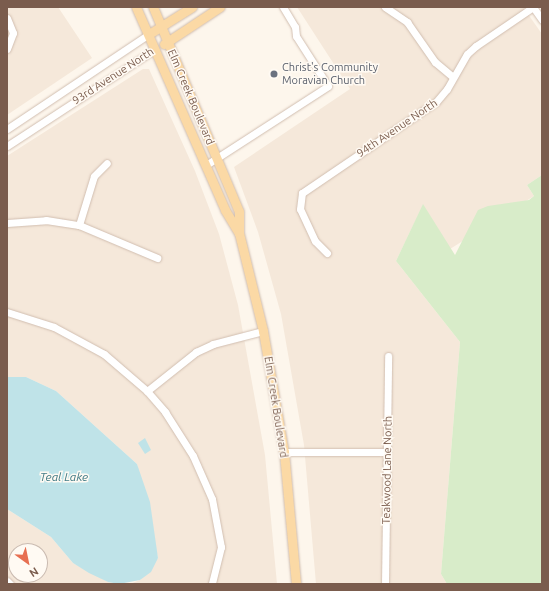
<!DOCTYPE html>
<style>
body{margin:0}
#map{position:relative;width:549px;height:591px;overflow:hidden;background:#fdf6ec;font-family:Ubuntu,sans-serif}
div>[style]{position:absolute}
.residential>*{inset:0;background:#f5e8da}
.green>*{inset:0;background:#d8ecc9}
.water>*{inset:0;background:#bfe3e8}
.roads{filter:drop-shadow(0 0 1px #d1beb0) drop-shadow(0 0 1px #d1beb0)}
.minor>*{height:7px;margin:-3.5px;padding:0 3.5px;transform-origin:3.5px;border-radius:3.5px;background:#fff}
.major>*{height:9px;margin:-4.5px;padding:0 4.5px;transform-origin:4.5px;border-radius:4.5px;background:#fbd9a5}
.dots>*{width:11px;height:11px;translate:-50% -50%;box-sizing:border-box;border:2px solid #fffaf3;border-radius:50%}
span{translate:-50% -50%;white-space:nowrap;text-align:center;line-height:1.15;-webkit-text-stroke:3px #fffaf3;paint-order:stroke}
.worship-label{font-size:11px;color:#5b616d}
.left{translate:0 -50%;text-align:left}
.street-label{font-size:11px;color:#7a5c4d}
.water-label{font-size:12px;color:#437c86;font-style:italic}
.frame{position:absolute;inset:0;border:8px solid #7a5c4d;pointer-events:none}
.north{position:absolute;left:8px;top:543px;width:40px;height:40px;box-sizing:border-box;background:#fffaf3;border:1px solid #cabbb1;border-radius:50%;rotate:147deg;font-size:11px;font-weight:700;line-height:16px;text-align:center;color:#7a5c4d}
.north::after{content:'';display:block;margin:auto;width:14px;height:18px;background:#e76f51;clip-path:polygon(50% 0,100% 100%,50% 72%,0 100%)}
</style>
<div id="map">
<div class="residential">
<i style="clip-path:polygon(7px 7px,58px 7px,92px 58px,7px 115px)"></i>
<i style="clip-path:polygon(297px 7px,523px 7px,542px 34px,542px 175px,527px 185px,534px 196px,450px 249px,423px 205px,396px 261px,460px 342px,441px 574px,447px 584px,316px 584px,304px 445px,281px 314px,258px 232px,234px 167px,350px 89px)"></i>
<i style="clip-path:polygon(143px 69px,149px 69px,195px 171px,219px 234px,238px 305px,265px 455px,277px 584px,130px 584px,140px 580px,158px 558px,137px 464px,56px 391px,26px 377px,7px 377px,7px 156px)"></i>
<i style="clip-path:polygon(evenodd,7px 509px,51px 537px,73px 563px,108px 582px,119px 584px,7px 584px,7px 509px,16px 551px,40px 551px,40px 575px,16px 575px,16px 551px)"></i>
</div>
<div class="green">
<i style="clip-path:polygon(542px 175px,542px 584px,447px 584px,441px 574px,460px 342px,396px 261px,423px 204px,455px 255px,478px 210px,488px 206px,529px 200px,534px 196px,527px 185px)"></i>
</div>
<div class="water">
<i style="clip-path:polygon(7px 377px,26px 377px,56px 391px,137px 464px,150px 502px,158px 558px,151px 572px,140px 580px,119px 584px,108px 582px,89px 573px,73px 563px,51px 537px,7px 509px)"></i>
<i style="clip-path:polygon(145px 438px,151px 450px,145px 454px,138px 443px)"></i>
</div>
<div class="roads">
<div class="minor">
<i style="left:385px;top:7px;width:27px;rotate:34deg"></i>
<i style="left:407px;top:22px;width:49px;rotate:55deg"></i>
<i style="left:435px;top:62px;width:23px;rotate:40deg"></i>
<i style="left:533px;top:7px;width:16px;rotate:55deg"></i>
<i style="left:7px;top:18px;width:16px;rotate:68deg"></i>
<i style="left:13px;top:33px;width:17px;rotate:111deg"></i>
<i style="left:7px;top:129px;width:171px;rotate:-33.8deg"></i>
<i style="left:7px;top:146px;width:177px;rotate:-33.2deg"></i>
<i style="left:206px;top:165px;width:145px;rotate:-32.9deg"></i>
<i style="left:328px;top:86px;width:59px;rotate:-122.6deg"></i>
<i style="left:296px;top:36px;width:9px;rotate:-96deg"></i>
<i style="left:295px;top:27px;width:23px;rotate:-121deg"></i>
<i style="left:7px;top:223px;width:39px;rotate:-4deg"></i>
<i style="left:46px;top:220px;width:33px;rotate:9deg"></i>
<i style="left:79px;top:225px;width:85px;rotate:22.9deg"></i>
<i style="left:79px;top:225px;width:51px;rotate:-73deg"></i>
<i style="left:94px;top:176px;width:18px;rotate:-45deg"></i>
<i style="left:327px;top:253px;width:17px;rotate:-135deg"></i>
<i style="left:315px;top:241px;width:35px;rotate:-115deg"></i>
<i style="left:300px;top:209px;width:16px;rotate:-83deg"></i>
<i style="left:302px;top:193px;width:162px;rotate:-34.2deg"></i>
<i style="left:436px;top:102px;width:17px;rotate:-50deg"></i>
<i style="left:447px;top:89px;width:40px;rotate:-60.3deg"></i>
<i style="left:467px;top:54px;width:12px;rotate:-42deg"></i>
<i style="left:476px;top:46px;width:69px;rotate:-34.4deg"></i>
<i style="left:7px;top:312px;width:49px;rotate:17.7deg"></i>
<i style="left:54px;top:327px;width:57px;rotate:28.4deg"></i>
<i style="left:104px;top:354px;width:57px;rotate:40.7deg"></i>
<i style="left:147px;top:391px;width:28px;rotate:49deg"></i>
<i style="left:165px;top:412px;width:52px;rotate:57.5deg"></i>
<i style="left:193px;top:456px;width:47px;rotate:66.2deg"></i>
<i style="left:212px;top:499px;width:49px;rotate:79.4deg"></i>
<i style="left:221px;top:547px;width:38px;rotate:104deg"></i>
<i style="left:147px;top:391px;width:63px;rotate:-38.5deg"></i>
<i style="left:196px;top:352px;width:19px;rotate:-25deg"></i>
<i style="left:213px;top:344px;width:52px;rotate:-14.6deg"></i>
<i style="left:284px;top:452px;width:103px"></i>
<i style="left:7px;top:581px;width:4px;rotate:45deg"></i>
<i style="left:385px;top:584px;width:228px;rotate:-89.2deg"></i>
</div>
<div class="major">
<i style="left:136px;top:7px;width:222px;rotate:66.3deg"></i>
<i style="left:225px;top:210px;width:27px;rotate:59deg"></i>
<i style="left:153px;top:7px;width:222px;rotate:67.2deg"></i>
<i style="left:239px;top:212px;width:21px;rotate:90deg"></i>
<i style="left:239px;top:233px;width:101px;rotate:76.2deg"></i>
<i style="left:263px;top:331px;width:123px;rotate:80.2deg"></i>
<i style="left:284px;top:452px;width:133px;rotate:84.8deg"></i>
<i style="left:149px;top:34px;width:51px;rotate:-32.1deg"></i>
<i style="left:164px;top:44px;width:67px;rotate:-33.5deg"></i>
</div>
</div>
<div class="dots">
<i style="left:274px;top:74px;background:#6b7280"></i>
</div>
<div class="worship-label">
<span class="left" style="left:282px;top:74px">Christ's Community<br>Moravian Church</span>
</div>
<div class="street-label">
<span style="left:113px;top:76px;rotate:-33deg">93rd Avenue North</span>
<span style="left:191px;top:97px;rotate:67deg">Elm Creek Boulevard</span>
<span style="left:397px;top:128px;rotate:-34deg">94th Avenue North</span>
<span style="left:276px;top:407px;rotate:81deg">Elm Creek Boulevard</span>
<span style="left:387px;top:470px;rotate:-89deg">Teakwood Lane North</span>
</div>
<div class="water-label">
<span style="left:64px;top:477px">Teal Lake</span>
</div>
<div class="frame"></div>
<div class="north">N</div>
</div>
